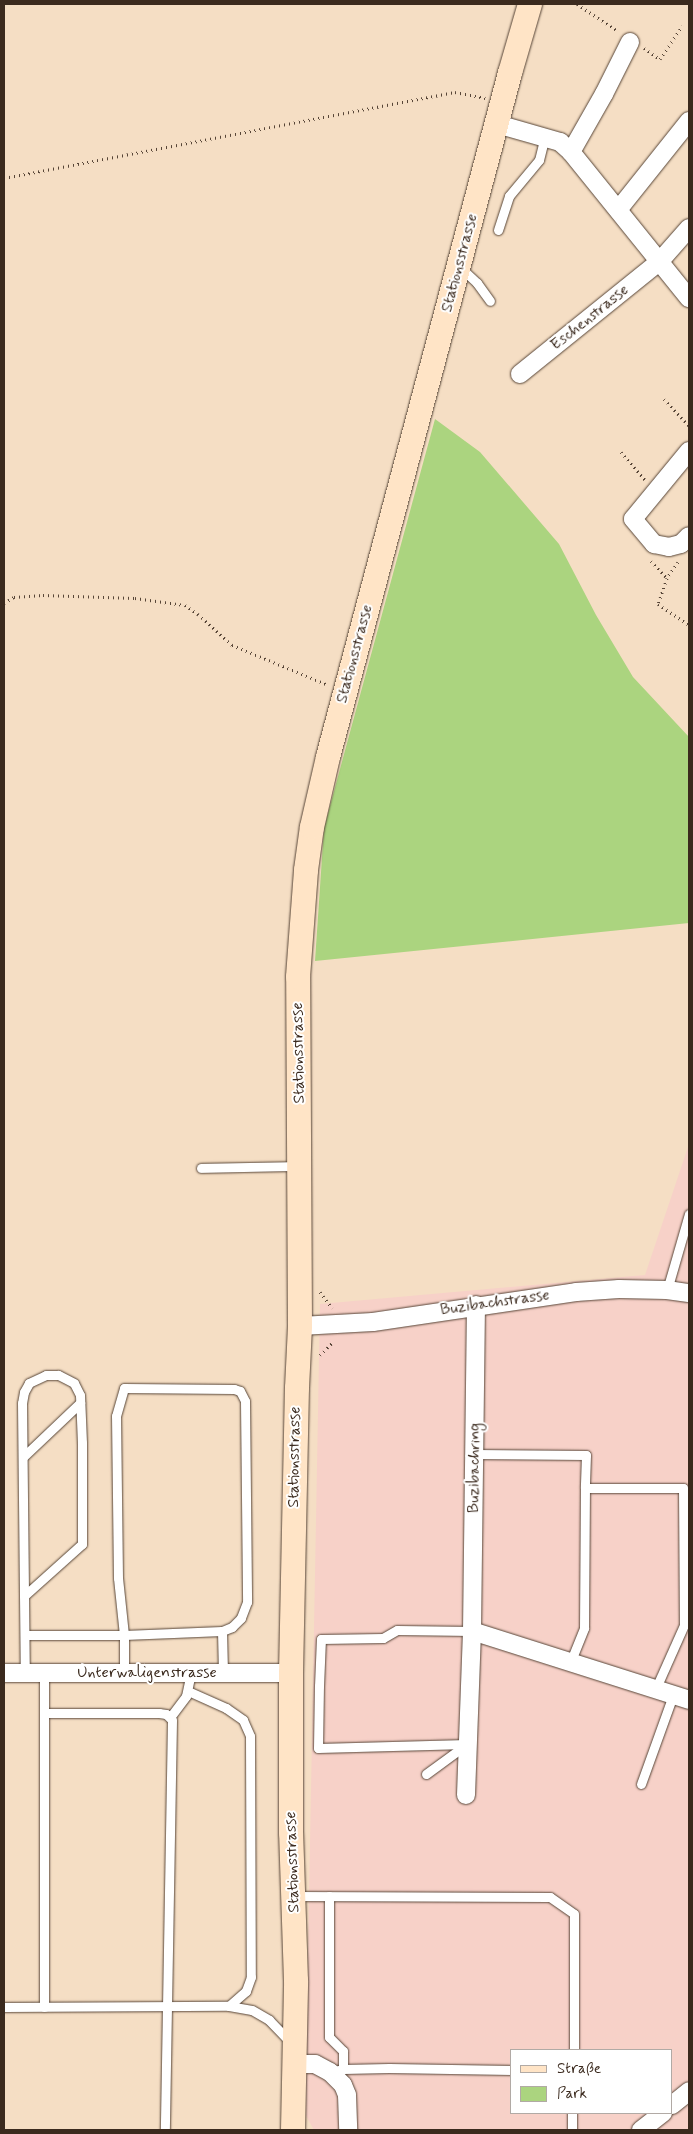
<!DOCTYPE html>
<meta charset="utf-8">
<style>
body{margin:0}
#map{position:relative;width:693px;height:2134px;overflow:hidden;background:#f5dec4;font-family:Mynerve,sans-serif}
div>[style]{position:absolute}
.built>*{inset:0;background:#f7d1c8}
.green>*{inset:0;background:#abd47f}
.path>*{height:3px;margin-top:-1.5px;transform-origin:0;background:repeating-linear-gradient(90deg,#574537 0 1px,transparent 0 5px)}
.roads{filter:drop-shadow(0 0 1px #574537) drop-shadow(0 0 1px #574537)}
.lane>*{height:9px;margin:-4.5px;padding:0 4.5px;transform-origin:4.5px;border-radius:4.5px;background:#fff}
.street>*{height:18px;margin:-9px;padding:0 9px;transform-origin:9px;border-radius:9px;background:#fff}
.secondary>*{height:24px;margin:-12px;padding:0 12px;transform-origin:12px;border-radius:12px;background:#ffe4c6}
span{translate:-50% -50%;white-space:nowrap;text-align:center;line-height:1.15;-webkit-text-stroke:4px #fff;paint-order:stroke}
.street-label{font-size:16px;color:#3b2a1e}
.frame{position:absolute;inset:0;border:5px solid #3b2a1e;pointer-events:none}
.legend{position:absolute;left:510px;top:2049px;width:162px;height:65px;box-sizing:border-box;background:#fff;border:1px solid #b1aaa5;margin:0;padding:6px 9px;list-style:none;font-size:15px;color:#3b2a1e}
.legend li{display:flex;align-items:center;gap:10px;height:25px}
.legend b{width:25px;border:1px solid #b1aaa5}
</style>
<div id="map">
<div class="built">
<i style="clip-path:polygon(evenodd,689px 1144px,689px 2130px,314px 2130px,305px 2114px,320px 1304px,645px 1275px,689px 1144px,512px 2050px,672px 2050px,672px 2113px,512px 2113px,512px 2050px)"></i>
</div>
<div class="green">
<i style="clip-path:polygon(435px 419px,480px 452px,559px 544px,596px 615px,633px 677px,689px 737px,689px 923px,315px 961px,324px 828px)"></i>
</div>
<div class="path">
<i style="left:577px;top:4px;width:49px;rotate:33.4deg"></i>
<i style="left:644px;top:48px;width:19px;rotate:35deg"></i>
<i style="left:660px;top:59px;width:40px;rotate:-56deg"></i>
<i style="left:4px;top:178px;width:459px;rotate:-10.8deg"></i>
<i style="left:455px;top:92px;width:31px;rotate:11deg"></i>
<i style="left:664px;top:399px;width:37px;rotate:47deg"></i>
<i style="left:621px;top:452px;width:37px;rotate:49deg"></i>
<i style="left:651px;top:561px;width:23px;rotate:47deg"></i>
<i style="left:678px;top:562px;width:19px;rotate:125deg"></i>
<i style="left:667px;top:578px;width:28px;rotate:109deg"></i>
<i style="left:658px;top:604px;width:37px;rotate:34deg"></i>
<i style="left:4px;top:603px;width:12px;rotate:-31deg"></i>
<i style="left:14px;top:597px;width:29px;rotate:-4deg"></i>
<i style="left:43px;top:595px;width:92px;rotate:1.9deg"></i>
<i style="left:135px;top:598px;width:50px;rotate:8deg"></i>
<i style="left:185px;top:605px;width:16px;rotate:35deg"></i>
<i style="left:198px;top:614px;width:46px;rotate:42.4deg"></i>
<i style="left:232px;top:645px;width:104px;rotate:22.6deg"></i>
<i style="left:320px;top:1292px;width:20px;rotate:53deg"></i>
<i style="left:320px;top:1355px;width:18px;rotate:-45deg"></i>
</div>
<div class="roads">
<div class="lane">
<i style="left:498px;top:230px;width:36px;rotate:-72deg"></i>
<i style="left:509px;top:196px;width:47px;rotate:-50.2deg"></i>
<i style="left:539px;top:160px;width:25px;rotate:-76deg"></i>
<i style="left:461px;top:268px;width:22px;rotate:43deg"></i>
<i style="left:477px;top:283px;width:22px;rotate:54deg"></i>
<i style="left:201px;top:1168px;width:97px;rotate:-1.2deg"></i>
<i style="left:667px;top:1290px;width:79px;rotate:-73.9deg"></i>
<i style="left:475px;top:1454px;width:111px;rotate:0.5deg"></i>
<i style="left:586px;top:1455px;width:33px;rotate:92deg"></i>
<i style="left:23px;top:1457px;width:79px;rotate:-43.5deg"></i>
<i style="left:24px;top:1596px;width:78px;rotate:-41.9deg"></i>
<i style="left:82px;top:1544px;width:101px;rotate:-90deg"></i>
<i style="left:82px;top:1443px;width:48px;rotate:-92.4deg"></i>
<i style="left:80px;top:1395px;width:13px;rotate:-117deg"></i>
<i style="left:74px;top:1383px;width:18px;rotate:-153deg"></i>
<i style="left:58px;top:1375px;width:12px;rotate:180deg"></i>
<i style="left:46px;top:1375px;width:19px;rotate:155deg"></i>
<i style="left:29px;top:1383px;width:10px;rotate:119deg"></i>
<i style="left:24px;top:1392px;width:11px;rotate:100deg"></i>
<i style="left:22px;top:1403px;width:270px;rotate:89.4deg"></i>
<i style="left:25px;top:1635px;width:99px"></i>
<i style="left:124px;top:1635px;width:57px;rotate:-96deg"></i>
<i style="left:118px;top:1578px;width:162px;rotate:-90.7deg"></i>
<i style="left:116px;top:1416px;width:29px;rotate:-74deg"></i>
<i style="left:124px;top:1388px;width:110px;rotate:0.5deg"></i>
<i style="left:234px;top:1389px;width:6px;rotate:18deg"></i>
<i style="left:240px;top:1391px;width:11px;rotate:63deg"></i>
<i style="left:245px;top:1401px;width:201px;rotate:89.4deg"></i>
<i style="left:247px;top:1602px;width:17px;rotate:111deg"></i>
<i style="left:241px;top:1618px;width:13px;rotate:135deg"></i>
<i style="left:232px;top:1627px;width:11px;rotate:158deg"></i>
<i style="left:222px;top:1631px;width:42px;rotate:88.6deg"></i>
<i style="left:570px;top:1663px;width:38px;rotate:-68deg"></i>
<i style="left:584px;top:1628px;width:140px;rotate:-89.6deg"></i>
<i style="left:585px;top:1488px;width:98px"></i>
<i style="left:683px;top:1488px;width:137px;rotate:89.6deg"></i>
<i style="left:684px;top:1625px;width:71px;rotate:114deg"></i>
<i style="left:44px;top:1672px;width:335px;rotate:90deg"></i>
<i style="left:124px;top:1674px;width:39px;rotate:-90deg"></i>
<i style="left:124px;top:1635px;width:98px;rotate:-2.3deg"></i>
<i style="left:188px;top:1691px;width:42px;rotate:24.1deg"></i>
<i style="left:226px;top:1708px;width:21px;rotate:35deg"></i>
<i style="left:243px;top:1720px;width:17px;rotate:66deg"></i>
<i style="left:250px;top:1736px;width:241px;rotate:89.8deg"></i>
<i style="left:251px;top:1977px;width:15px;rotate:110deg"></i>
<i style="left:246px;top:1991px;width:23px;rotate:139deg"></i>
<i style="left:44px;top:1713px;width:115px"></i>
<i style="left:159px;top:1713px;width:7px;rotate:8deg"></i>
<i style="left:166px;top:1714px;width:8px;rotate:45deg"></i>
<i style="left:172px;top:1720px;width:410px;rotate:91deg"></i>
<i style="left:171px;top:1716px;width:25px;rotate:-53deg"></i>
<i style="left:186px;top:1696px;width:24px;rotate:-78deg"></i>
<i style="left:467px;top:1744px;width:149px;rotate:178.5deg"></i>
<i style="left:318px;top:1748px;width:62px;rotate:-89.1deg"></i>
<i style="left:319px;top:1686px;width:47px;rotate:-87.6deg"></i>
<i style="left:321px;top:1639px;width:62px;rotate:-0.9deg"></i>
<i style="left:383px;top:1638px;width:16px;rotate:-30deg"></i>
<i style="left:397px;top:1630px;width:75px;rotate:0.8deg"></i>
<i style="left:426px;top:1774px;width:51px;rotate:-36.2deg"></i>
<i style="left:641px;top:1784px;width:95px;rotate:-70.2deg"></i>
<i style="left:294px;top:1896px;width:256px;rotate:0.2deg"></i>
<i style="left:550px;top:1897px;width:29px;rotate:35deg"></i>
<i style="left:574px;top:1914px;width:136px;rotate:90deg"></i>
<i style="left:329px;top:1896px;width:141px;rotate:90deg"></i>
<i style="left:329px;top:2037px;width:20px;rotate:45deg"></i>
<i style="left:343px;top:2051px;width:18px;rotate:90deg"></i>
<i style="left:4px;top:2007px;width:225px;rotate:-0.3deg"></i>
<i style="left:229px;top:2006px;width:23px;rotate:10deg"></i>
<i style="left:252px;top:2010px;width:20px;rotate:30deg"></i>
<i style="left:269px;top:2020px;width:32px;rotate:46deg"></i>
<i style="left:330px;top:2072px;width:13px;rotate:-13deg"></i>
<i style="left:343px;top:2069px;width:46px;rotate:-1.2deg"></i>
<i style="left:389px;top:2068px;width:123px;rotate:0.9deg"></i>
<i style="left:572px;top:2130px;width:17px;rotate:-90deg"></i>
</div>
<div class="street">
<i style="left:497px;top:124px;width:66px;rotate:15.9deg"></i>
<i style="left:560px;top:142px;width:15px;rotate:42deg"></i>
<i style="left:571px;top:152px;width:188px;rotate:51.1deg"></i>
<i style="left:571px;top:152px;width:67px;rotate:-60.4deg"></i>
<i style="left:604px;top:94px;width:58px;rotate:-63.4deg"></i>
<i style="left:618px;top:210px;width:114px;rotate:-51.4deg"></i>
<i style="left:520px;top:374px;width:180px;rotate:-38.9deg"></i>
<i style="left:660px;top:261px;width:44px;rotate:-48.7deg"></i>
<i style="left:689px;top:451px;width:88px;rotate:129.5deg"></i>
<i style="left:633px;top:519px;width:33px;rotate:50deg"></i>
<i style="left:654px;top:544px;width:15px;rotate:11deg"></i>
<i style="left:669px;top:547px;width:12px;rotate:-14deg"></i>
<i style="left:681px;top:544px;width:11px;rotate:-45deg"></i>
<i style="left:300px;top:1326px;width:73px;rotate:-3.1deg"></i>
<i style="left:373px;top:1322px;width:205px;rotate:-8.4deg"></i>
<i style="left:576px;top:1292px;width:43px;rotate:-4deg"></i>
<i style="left:619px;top:1289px;width:48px;rotate:1.2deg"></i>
<i style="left:667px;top:1290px;width:22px;rotate:8deg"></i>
<i style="left:472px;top:1631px;width:228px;rotate:17.6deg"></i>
<i style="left:4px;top:1673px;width:287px"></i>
<i style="left:466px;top:1795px;width:164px;rotate:-87.9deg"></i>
<i style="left:472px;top:1631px;width:326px;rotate:-89.3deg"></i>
<i style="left:295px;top:2064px;width:20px"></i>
<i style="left:315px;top:2064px;width:17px;rotate:28deg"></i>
<i style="left:330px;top:2072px;width:18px;rotate:45deg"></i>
<i style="left:343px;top:2085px;width:11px;rotate:68deg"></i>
<i style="left:347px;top:2095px;width:35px;rotate:88deg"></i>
<i style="left:672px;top:2105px;width:22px;rotate:-39deg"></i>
<i style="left:641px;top:2130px;width:28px;rotate:-38deg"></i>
</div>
<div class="secondary">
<i style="left:293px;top:2130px;width:149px;rotate:-88.8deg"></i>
<i style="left:296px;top:1981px;width:148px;rotate:-91.9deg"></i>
<i style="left:291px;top:1833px;width:160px;rotate:-90deg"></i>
<i style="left:291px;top:1673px;width:285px;rotate:-88.8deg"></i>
<i style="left:297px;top:1388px;width:62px;rotate:-87.2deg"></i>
<i style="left:300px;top:1326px;width:349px;rotate:-90.3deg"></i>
<i style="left:298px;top:977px;width:107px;rotate:-85.7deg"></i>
<i style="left:306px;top:870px;width:43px;rotate:-82.1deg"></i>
<i style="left:312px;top:827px;width:72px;rotate:-77.1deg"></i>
<i style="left:328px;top:757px;width:708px;rotate:-75.1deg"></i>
<i style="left:510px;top:73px;width:72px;rotate:-73.8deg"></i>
</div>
</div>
<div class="street-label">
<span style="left:460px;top:263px;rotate:-75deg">Stationsstrasse</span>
<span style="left:590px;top:318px;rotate:-39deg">Eschenstrasse</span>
<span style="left:355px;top:654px;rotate:-75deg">Stationsstrasse</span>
<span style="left:299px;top:1053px;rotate:-91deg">Stationsstrasse</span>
<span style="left:495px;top:1303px;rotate:-8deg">Buzibachstrasse</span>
<span style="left:295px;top:1457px;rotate:-89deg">Stationsstrasse</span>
<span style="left:475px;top:1468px;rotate:-89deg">Buzibachring</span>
<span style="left:147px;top:1673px">Unterwaligenstrasse</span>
<span style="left:293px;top:1862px;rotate:-92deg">Stationsstrasse</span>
</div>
<div class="frame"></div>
<ul class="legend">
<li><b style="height:6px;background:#ffe4c6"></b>Straße</li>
<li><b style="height:14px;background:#abd47f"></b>Park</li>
</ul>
</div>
